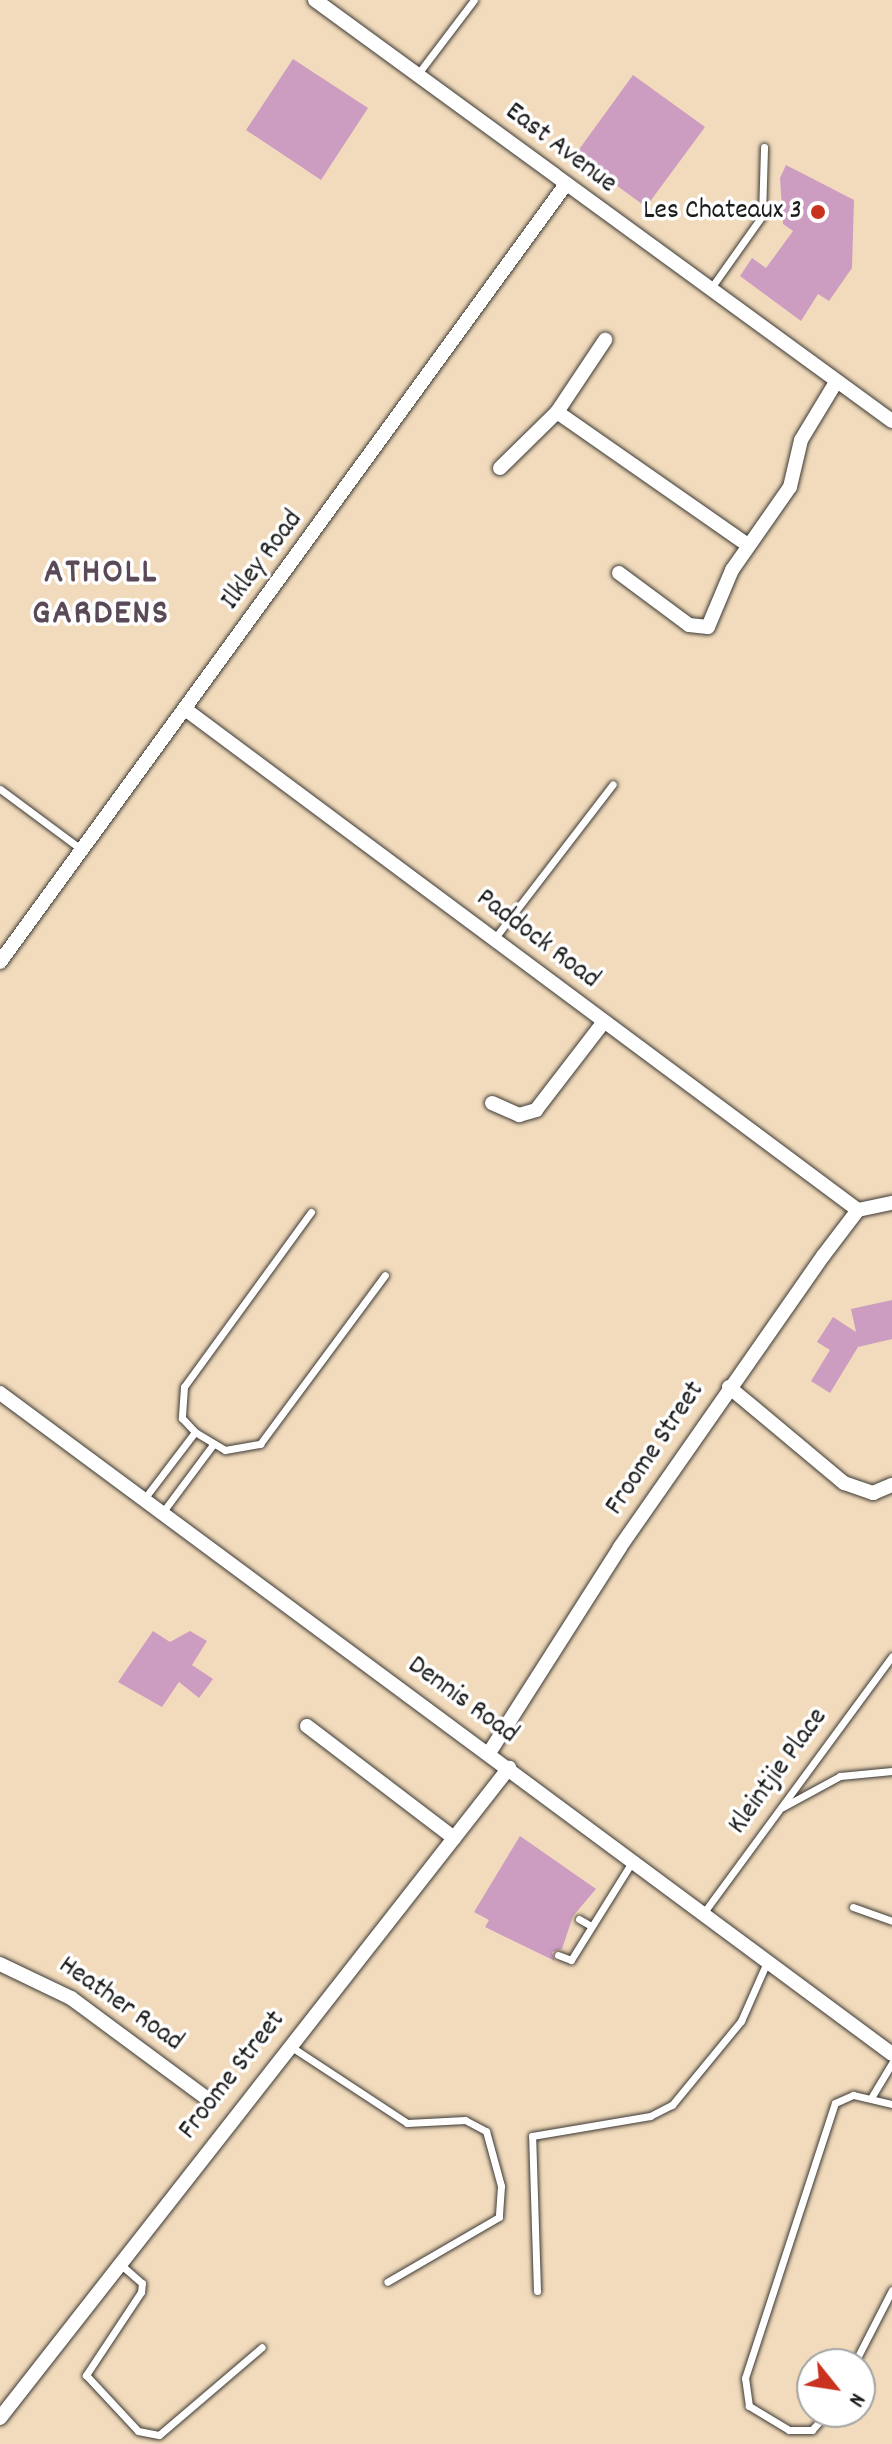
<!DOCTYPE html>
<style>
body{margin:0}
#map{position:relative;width:892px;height:2444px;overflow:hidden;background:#f2dbbc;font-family:Dekko,sans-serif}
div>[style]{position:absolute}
.building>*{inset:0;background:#cc9dc1}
.roads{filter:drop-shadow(0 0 2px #3c3934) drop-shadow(0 0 2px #3c3934)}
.service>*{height:7px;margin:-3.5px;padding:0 3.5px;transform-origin:3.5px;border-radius:3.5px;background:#fff}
.minor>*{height:14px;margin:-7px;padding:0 7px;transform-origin:7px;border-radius:7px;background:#fff}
.dots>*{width:22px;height:22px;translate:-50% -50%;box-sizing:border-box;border:4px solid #fff;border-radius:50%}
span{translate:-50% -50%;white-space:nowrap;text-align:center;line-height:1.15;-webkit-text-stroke:7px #fff;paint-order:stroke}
.street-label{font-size:28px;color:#1c1c1c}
.poi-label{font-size:28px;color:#1c1c1c}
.right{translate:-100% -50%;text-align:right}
.district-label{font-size:36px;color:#5a4956;font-weight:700;letter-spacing:2px}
.north{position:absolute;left:796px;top:2348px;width:80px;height:80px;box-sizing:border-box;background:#fff;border:2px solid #a4a4a4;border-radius:50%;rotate:120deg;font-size:22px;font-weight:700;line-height:32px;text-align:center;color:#1c1c1c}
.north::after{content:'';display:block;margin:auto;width:28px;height:36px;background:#c8321e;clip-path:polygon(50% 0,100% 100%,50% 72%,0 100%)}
</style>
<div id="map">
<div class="building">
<i style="clip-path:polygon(293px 59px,368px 108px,321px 180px,246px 130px)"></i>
<i style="clip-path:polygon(633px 75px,705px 127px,646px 207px,575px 155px)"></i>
<i style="clip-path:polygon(786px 165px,854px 200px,852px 268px,829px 301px,818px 294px,801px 321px,740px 276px,752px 258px,766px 268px,793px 231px,783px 224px,780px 178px)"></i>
<i style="clip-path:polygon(892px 1300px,892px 1339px,858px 1347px,830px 1393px,811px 1381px,830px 1350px,817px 1342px,833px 1317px,856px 1332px,851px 1309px)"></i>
<i style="clip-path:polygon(153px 1631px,170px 1642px,190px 1631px,207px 1641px,192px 1665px,213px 1679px,199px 1698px,179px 1682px,162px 1707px,118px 1682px)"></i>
<i style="clip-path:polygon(520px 1836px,596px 1889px,573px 1916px,562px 1949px,552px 1952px,555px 1961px,485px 1927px,489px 1920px,474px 1912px)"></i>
</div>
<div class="roads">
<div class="service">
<i style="left:417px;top:75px;width:94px;rotate:-52.8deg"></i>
<i style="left:711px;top:288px;width:88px;rotate:-54.7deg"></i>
<i style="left:762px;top:216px;width:69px;rotate:-88.3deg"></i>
<i style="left:0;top:789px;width:102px;rotate:36.6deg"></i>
<i style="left:494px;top:939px;width:195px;rotate:-52.5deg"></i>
<i style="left:311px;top:1212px;width:216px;rotate:126deg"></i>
<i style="left:184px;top:1387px;width:31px;rotate:94deg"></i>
<i style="left:182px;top:1418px;width:19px;rotate:47deg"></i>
<i style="left:195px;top:1432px;width:35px;rotate:31deg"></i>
<i style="left:225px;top:1450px;width:36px;rotate:-10deg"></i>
<i style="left:260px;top:1444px;width:210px;rotate:-53.5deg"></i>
<i style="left:144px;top:1499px;width:84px;rotate:-52.7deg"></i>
<i style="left:162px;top:1513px;width:84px;rotate:-53.3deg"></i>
<i style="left:783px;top:1807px;width:65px;rotate:-28.5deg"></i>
<i style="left:840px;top:1776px;width:52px;rotate:-5.5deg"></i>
<i style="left:853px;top:1907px;width:41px;rotate:19.7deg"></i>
<i style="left:702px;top:1915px;width:321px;rotate:-53.7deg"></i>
<i style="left:579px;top:1919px;width:14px;rotate:30deg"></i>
<i style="left:558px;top:1955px;width:14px;rotate:21deg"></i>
<i style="left:571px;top:1960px;width:115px;rotate:-58.1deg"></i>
<i style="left:290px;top:2046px;width:140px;rotate:33.3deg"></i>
<i style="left:407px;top:2123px;width:58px;rotate:-3deg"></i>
<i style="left:465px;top:2120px;width:24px;rotate:28deg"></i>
<i style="left:486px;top:2131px;width:57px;rotate:74.7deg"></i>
<i style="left:501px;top:2186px;width:31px;rotate:94deg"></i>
<i style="left:499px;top:2217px;width:129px;rotate:149.9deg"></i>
<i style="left:871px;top:2098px;width:41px;rotate:-59deg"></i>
<i style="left:120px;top:2264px;width:29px;rotate:41deg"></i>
<i style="left:142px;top:2283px;width:9px;rotate:96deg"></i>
<i style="left:141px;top:2292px;width:100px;rotate:123.5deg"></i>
<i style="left:86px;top:2375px;width:76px;rotate:47.1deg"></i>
<i style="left:138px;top:2431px;width:21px;rotate:11deg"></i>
<i style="left:159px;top:2435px;width:135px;rotate:-40.5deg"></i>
<i style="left:537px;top:2291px;width:155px;rotate:-91.8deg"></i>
<i style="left:532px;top:2136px;width:120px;rotate:-9.6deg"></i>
<i style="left:650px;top:2116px;width:25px;rotate:-27deg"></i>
<i style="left:672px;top:2105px;width:109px;rotate:-50.6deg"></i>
<i style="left:741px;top:2021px;width:64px;rotate:-66.2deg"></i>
<i style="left:854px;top:2364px;width:83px;rotate:-62.8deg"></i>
<i style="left:828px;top:2412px;width:24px;rotate:132deg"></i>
<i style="left:812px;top:2430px;width:23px;rotate:180deg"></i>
<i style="left:789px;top:2430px;width:47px;rotate:-149deg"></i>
<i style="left:749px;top:2406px;width:28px;rotate:-98deg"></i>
<i style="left:745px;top:2378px;width:289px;rotate:-71.9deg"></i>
<i style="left:835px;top:2103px;width:20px;rotate:-24deg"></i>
<i style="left:853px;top:2095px;width:40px;rotate:13deg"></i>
</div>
<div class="minor">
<i style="left:315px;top:0;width:714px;rotate:36.12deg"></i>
<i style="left:557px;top:412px;width:233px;rotate:34.9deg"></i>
<i style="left:500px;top:468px;width:80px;rotate:-44.5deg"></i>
<i style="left:557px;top:412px;width:87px;rotate:-56.3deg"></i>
<i style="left:619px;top:573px;width:87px;rotate:36.6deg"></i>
<i style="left:689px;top:625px;width:19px;rotate:6deg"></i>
<i style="left:708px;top:627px;width:62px;rotate:-67.2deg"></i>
<i style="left:732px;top:570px;width:101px;rotate:-55.1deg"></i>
<i style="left:790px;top:487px;width:48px;rotate:-76.8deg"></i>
<i style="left:801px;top:440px;width:68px;rotate:-58.9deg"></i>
<i style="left:185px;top:709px;width:839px;rotate:36.67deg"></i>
<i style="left:0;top:962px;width:958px;rotate:-53.96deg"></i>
<i style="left:492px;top:1103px;width:30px;rotate:24deg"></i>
<i style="left:519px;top:1115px;width:18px;rotate:-16deg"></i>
<i style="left:536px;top:1110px;width:110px;rotate:-52.4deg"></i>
<i style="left:729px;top:1387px;width:150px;rotate:39.9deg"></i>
<i style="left:844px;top:1483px;width:31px;rotate:19deg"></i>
<i style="left:873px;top:1493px;width:21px;rotate:-23deg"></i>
<i style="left:0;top:1393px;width:1110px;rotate:36.54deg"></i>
<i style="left:307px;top:1726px;width:185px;rotate:37.3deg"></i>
<i style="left:489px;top:1753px;width:244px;rotate:-57.5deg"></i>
<i style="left:620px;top:1547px;width:355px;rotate:-55.1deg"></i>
<i style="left:823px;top:1256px;width:58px;rotate:-52.7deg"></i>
<i style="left:858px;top:1210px;width:35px;rotate:-12deg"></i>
<i style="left:0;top:1964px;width:79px;rotate:25.6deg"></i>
<i style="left:71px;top:1998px;width:168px;rotate:36.5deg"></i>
<i style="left:0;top:2418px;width:826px;rotate:-51.94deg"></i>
</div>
</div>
<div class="dots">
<i style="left:818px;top:212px;background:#c8321e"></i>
</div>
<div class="street-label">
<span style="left:560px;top:149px;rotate:37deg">East Avenue</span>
<span style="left:263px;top:561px;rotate:-53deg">Ilkley Road</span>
<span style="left:537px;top:940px;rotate:37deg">Paddock Road</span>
<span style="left:656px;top:1449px;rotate:-56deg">Froome Street</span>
<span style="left:462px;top:1701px;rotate:36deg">Dennis Road</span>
<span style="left:779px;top:1772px;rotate:-54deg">Kleintjie Place</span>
<span style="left:120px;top:2005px;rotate:35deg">Heather Road</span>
<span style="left:233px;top:2076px;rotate:-52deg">Froome Street</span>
</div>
<div class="poi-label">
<span class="right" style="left:802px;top:212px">Les Chateaux 3</span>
</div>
<div class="district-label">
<span style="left:101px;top:595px">ATHOLL<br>GARDENS</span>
</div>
<div class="north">N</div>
</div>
